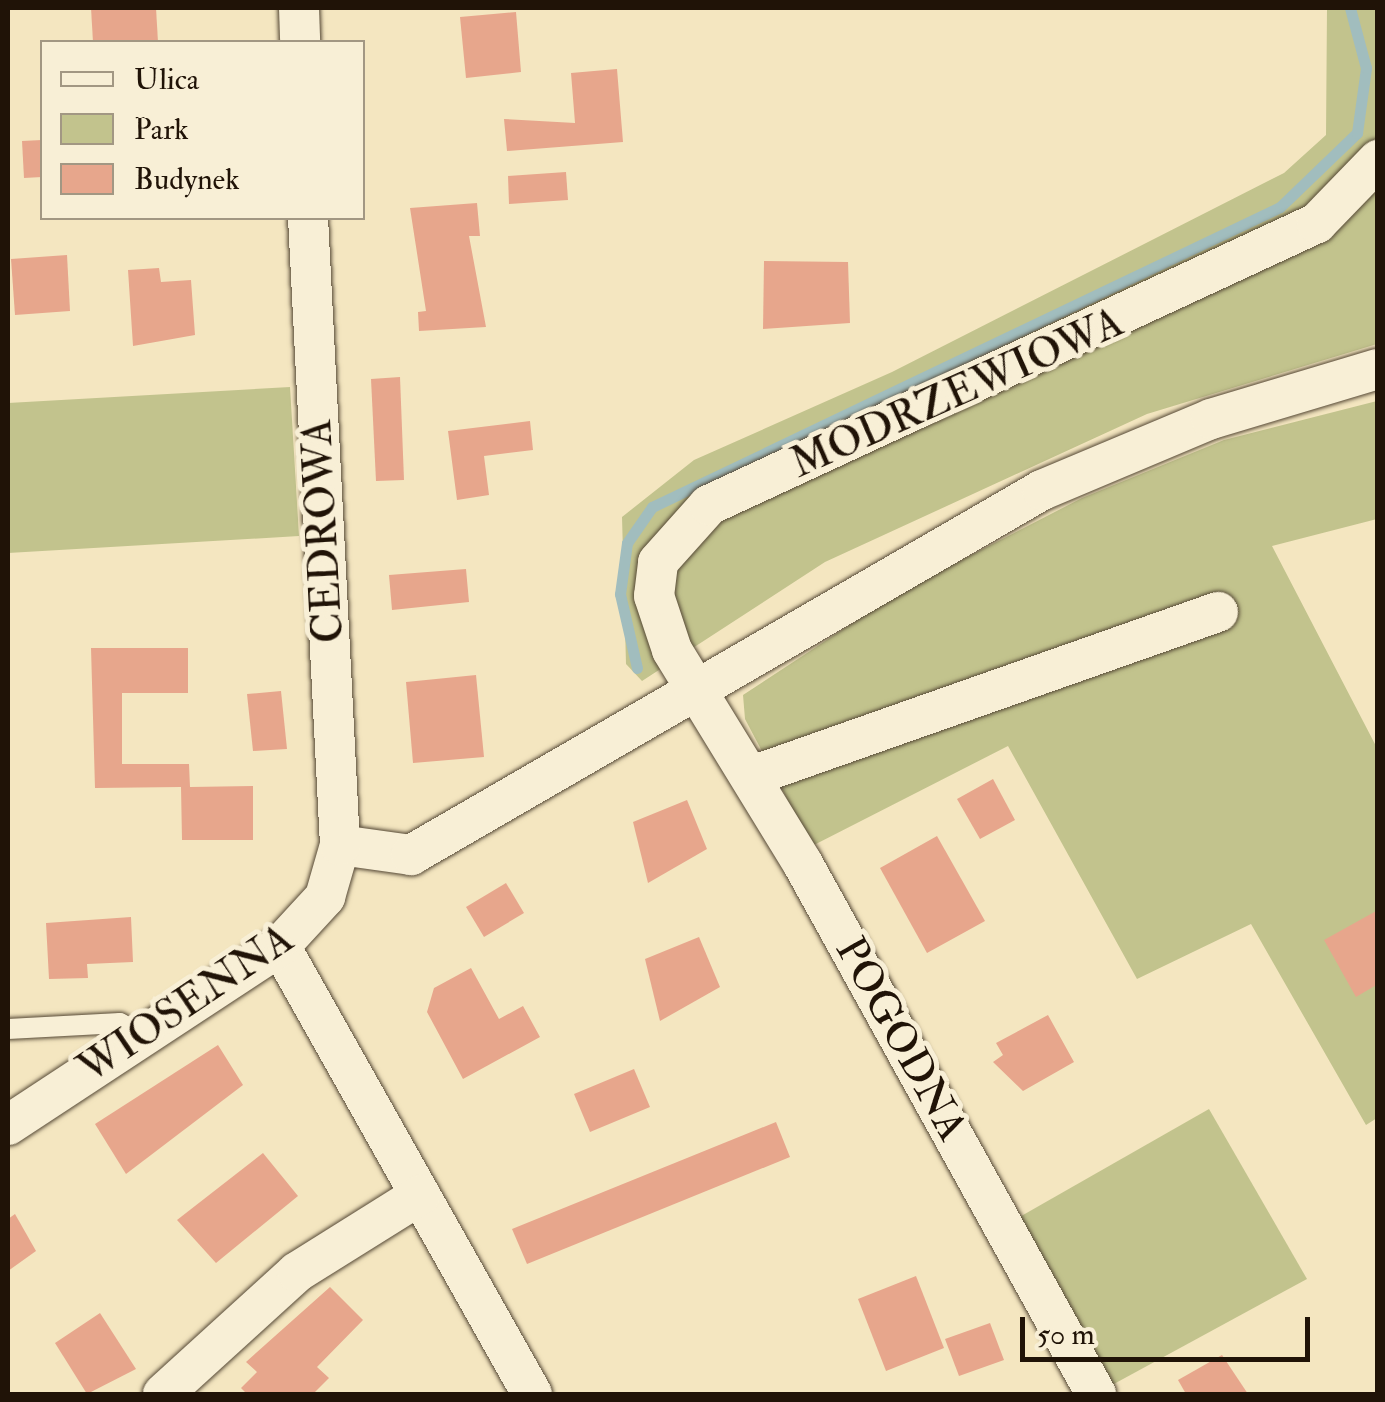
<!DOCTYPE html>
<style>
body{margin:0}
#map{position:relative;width:1385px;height:1402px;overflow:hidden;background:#f4e6c0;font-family:"IM FELL Double Pica",serif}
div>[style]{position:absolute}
.green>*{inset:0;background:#c2c38d}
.stream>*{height:11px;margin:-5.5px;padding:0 5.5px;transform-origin:5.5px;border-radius:5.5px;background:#a1bdbe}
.building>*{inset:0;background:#e7a68c}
.roads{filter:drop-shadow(0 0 2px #554835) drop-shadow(0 0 2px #554835)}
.lane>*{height:20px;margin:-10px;padding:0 10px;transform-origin:10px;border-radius:10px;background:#f8efd6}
.street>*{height:40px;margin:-20px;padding:0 20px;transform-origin:20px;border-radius:20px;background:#f8efd6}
span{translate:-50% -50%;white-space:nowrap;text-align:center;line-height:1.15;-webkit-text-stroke:10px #f8efd6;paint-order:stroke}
.street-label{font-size:42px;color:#201307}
.frame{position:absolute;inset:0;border:10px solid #201307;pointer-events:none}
.legend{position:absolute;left:40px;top:40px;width:325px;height:180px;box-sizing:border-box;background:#f8efd6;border:2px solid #a29783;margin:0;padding:12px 18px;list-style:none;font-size:30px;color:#201307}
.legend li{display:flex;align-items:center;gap:20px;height:50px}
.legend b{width:50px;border:2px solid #a29783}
.scale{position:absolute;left:1020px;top:1317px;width:290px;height:45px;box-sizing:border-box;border:5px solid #201307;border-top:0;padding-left:12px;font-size:30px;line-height:35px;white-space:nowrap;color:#201307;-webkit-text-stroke:8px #f8efd6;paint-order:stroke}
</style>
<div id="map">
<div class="green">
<i style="clip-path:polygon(1327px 8px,1377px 8px,1377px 344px,1147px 414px,825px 562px,642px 681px,626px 664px,622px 517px,694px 460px,892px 372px,1284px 173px,1326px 135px)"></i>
<i style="clip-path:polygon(290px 387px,299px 536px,8px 553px,8px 403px)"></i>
<i style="clip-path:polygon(1377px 401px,1377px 519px,1272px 546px,1377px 748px,1377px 1118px,1366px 1125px,1251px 924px,1137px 979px,1008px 746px,812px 846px,745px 719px,743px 695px,903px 590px,1082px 498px,1224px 440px)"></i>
<i style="clip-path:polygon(1209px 1109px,1307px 1279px,1112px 1385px,1009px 1223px)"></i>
</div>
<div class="stream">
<i style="left:637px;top:668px;width:76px;rotate:-102.9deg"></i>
<i style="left:620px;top:594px;width:51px;rotate:-82.2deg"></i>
<i style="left:627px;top:543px;width:44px;rotate:-55.2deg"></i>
<i style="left:652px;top:507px;width:696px;rotate:-25.53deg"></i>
<i style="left:1280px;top:207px;width:107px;rotate:-43.9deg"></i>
<i style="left:1357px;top:133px;width:66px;rotate:-82.1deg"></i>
<i style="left:1366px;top:68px;width:62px;rotate:-104.9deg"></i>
</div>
<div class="building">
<i style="clip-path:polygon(91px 8px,156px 8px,158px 42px,93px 42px)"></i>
<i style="clip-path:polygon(516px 12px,521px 72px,466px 78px,460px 17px)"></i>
<i style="clip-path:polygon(617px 69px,623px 142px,507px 151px,504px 119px,575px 123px,571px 73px)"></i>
<i style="clip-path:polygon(42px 140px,42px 177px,24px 178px,22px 141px)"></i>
<i style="clip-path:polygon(566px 172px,568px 200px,509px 204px,508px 176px)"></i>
<i style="clip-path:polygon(477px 203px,480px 236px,469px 236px,486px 327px,419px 331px,418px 312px,426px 311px,410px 208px)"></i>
<i style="clip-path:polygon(67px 255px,70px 311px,15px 315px,11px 259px)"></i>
<i style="clip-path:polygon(764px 261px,848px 262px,850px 323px,763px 329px)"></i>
<i style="clip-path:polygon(159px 268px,161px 282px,191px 280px,195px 335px,133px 346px,128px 270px)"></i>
<i style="clip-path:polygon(400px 377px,404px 480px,376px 481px,371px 379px)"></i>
<i style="clip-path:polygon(530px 421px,533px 450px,484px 456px,489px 495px,457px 500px,448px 431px)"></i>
<i style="clip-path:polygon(466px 569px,469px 602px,392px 610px,389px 575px)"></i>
<i style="clip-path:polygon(91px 648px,188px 648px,188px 693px,122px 693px,122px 764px,189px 764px,190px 787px,253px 786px,253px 840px,182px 840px,181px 787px,95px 788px)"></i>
<i style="clip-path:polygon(476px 675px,484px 757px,413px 763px,406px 682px)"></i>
<i style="clip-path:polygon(281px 691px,287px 749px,253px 751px,247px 694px)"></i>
<i style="clip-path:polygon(993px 779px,1015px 820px,980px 839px,957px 799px)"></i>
<i style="clip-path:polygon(687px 800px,707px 849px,648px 883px,633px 822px)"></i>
<i style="clip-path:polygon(937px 836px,985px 921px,927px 953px,880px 868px)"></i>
<i style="clip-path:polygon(506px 883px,524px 913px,484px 937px,466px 907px)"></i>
<i style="clip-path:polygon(1378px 910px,1378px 984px,1356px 997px,1324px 940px)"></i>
<i style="clip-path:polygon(131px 917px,133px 962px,87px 964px,88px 978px,49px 979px,46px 923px)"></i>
<i style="clip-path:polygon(699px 937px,720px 987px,660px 1021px,645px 959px)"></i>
<i style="clip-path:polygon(471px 968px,499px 1019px,523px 1006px,540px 1037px,463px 1079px,427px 1012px,434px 988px)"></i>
<i style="clip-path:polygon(1048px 1015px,1074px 1062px,1023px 1091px,993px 1062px,1003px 1055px,996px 1043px)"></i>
<i style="clip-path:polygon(218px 1045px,243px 1085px,126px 1174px,95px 1124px)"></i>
<i style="clip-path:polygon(634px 1069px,650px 1107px,590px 1132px,574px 1094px)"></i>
<i style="clip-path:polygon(776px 1122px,790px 1157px,527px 1264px,512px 1229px)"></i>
<i style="clip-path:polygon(263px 1153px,298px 1196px,216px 1263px,177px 1220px)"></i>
<i style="clip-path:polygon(15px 1214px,36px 1251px,8px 1271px,8px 1219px)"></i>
<i style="clip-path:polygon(916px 1276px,944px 1348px,886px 1371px,858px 1299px)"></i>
<i style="clip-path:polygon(330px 1287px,363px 1320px,317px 1367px,329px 1378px,313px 1394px,247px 1394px,241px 1388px,257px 1372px,246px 1362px)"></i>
<i style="clip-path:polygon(100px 1313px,136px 1369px,87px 1394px,55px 1343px)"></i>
<i style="clip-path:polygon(990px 1323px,1004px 1360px,959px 1376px,945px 1339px)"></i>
<i style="clip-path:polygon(1222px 1355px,1248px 1394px,1186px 1394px,1178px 1380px)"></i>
</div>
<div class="roads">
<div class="lane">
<i style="left:8px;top:1029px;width:112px;rotate:-3.1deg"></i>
<i style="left:120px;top:1023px;width:26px;rotate:28deg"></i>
</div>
<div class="street">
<i style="left:299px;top:8px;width:34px;rotate:88deg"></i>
<i style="left:752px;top:776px;width:494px;rotate:-19.4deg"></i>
<i style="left:340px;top:845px;width:72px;rotate:8deg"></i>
<i style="left:411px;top:855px;width:729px;rotate:-30.05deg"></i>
<i style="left:1042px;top:490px;width:183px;rotate:-22.8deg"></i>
<i style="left:1211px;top:419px;width:174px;rotate:-16.7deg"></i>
<i style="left:280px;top:946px;width:514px;rotate:60.64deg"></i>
<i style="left:8px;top:1125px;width:326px;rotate:-33.3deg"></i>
<i style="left:280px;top:946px;width:67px;rotate:-47.4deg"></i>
<i style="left:325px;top:897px;width:54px;rotate:-73.9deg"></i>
<i style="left:340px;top:845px;width:628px;rotate:-92.92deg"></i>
<i style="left:163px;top:1394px;width:181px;rotate:-42.3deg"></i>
<i style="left:297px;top:1272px;width:145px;rotate:-32deg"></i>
<i style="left:1096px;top:1394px;width:606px;rotate:-118.94deg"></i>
<i style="left:803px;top:864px;width:251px;rotate:-121.5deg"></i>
<i style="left:672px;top:650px;width:57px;rotate:-108.4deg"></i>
<i style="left:654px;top:596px;width:34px;rotate:-83deg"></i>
<i style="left:658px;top:562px;width:76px;rotate:-48.2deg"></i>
<i style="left:709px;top:505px;width:670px;rotate:-24.88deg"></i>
<i style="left:1317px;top:223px;width:88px;rotate:-45.9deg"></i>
</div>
</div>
<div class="street-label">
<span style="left:957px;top:393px;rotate:-24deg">MODRZEWIOWA</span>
<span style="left:323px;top:531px;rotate:-93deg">CEDROWA</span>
<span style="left:186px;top:1004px;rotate:-34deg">WIOSENNA</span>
<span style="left:901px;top:1039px;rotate:61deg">POGODNA</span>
</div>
<div class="frame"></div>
<ul class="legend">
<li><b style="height:12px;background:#f8efd6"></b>Ulica</li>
<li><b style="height:28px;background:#c2c38d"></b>Park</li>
<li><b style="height:28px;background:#e7a68c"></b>Budynek</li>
</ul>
<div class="scale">50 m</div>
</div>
